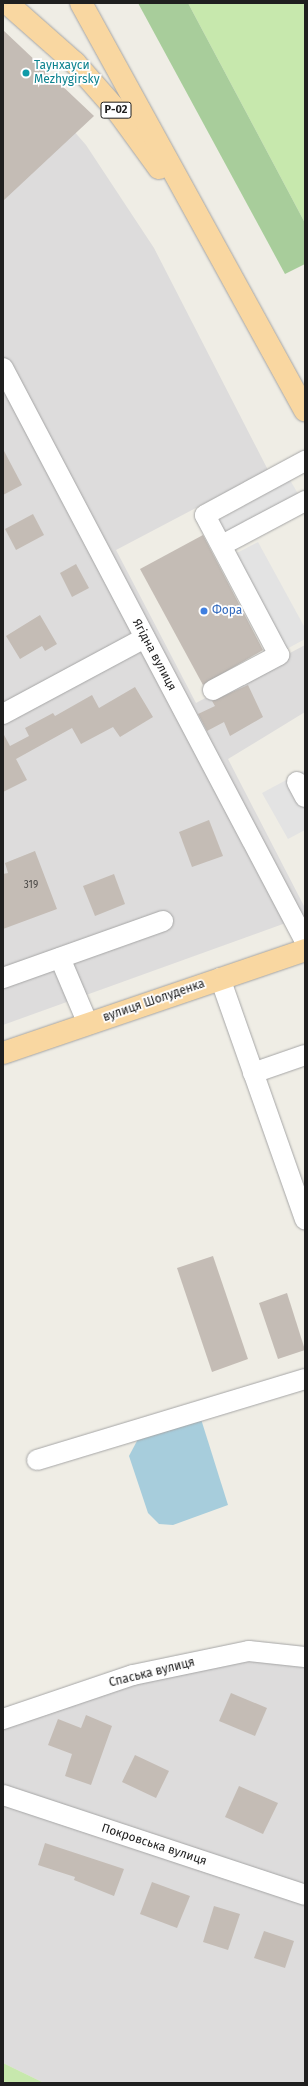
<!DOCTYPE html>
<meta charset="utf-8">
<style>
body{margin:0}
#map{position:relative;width:308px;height:2086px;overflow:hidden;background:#efede5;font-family:"Fira Sans",sans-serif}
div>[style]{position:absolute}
.residential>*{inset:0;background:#dddcdc}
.grass>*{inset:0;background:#c7e8ad}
.forest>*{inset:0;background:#a8cd9b}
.parking>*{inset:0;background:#e3e3e3}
.water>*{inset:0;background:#a7cddc}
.building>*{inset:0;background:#c4bcb5}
.roads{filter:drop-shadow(0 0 1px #a6a6a6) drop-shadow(0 0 1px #a6a6a6)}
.minor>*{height:20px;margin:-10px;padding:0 10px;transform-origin:10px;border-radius:10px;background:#fff}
.major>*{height:22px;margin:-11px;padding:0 11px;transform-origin:11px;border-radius:11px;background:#f9d7a1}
.dots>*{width:11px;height:11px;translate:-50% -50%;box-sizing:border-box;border:2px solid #fff;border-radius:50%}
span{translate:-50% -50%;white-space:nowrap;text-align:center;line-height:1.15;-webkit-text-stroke:3.5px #fff;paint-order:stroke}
.number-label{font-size:10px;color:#484644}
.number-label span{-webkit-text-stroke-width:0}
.shield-label span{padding:1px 3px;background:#fff;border:1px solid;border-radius:3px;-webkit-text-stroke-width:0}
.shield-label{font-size:11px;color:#1f1f1f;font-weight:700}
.culture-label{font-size:12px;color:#0d838f}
.left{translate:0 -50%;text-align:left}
.shop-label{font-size:12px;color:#366cbe}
.street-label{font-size:12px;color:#1f1f1f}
.frame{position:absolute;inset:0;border:4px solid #1f1f1f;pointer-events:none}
</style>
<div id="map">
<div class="residential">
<i style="clip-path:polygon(3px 55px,18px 67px,86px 145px,154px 248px,268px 470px,116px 550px,196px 703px,305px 645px,305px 712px,228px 759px,305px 908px,305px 916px,3px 1025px)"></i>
<i style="clip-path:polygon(249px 1651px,305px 1657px,305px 2083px,44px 2083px,3px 2063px,3px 1719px)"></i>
</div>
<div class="grass">
<i style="clip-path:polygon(188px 3px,305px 3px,305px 223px)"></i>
<i style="clip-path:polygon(3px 2063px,44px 2083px,3px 2083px)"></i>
</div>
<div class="forest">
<i style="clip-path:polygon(138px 3px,188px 3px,305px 223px,305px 264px,285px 274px)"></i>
</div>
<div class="parking">
<i style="clip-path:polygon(290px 480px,301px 499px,228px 539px,218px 520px)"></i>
<i style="clip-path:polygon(258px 542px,305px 628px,305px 639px,283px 651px,231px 556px)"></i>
<i style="clip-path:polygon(305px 770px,305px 830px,288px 839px,262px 793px)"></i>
</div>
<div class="water">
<i style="clip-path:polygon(201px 1419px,228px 1505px,173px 1525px,159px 1524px,148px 1513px,129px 1456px,138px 1439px)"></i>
</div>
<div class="building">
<i style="clip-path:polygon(3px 30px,94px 116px,3px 201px)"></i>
<i style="clip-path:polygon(3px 449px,22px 485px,3px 495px)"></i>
<i style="clip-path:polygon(33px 514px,44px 535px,16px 550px,5px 529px)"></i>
<i style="clip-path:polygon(203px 535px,263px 650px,203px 685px,140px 569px)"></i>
<i style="clip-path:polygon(76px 564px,89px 588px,72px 597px,60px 573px)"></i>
<i style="clip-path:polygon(40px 615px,57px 644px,45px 651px,42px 646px,20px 659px,6px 636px)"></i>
<i style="clip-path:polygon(248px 685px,263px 717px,230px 736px,224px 722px,207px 731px,198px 714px,215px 706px,212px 701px)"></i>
<i style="clip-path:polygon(135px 687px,153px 717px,120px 737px,113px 727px,81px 744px,72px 728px,16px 759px,27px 780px,3px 792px,3px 733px,10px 746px,29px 736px,25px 728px,53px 713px,55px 716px,92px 695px,99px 708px)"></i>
<i style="clip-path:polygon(209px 820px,223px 856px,192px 867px,179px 832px)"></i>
<i style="clip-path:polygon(35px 851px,57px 909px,3px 929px,3px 874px,8px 873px,5px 863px)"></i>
<i style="clip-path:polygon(114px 874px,125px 904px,95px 916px,83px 886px)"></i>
<i style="clip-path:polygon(213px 1256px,248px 1359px,212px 1372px,177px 1268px)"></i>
<i style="clip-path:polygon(287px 1293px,305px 1350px,278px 1359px,259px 1303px)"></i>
<i style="clip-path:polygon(231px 1693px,267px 1708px,255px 1736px,219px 1721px)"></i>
<i style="clip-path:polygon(86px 1715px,112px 1726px,91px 1785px,65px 1776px,72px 1754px,48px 1745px,58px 1719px,81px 1728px)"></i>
<i style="clip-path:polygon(135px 1755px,169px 1771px,156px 1798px,122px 1782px)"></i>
<i style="clip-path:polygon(239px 1786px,278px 1803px,263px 1834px,225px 1817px)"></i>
<i style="clip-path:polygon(45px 1843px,124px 1869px,114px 1896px,74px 1880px,75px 1877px,38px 1865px)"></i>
<i style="clip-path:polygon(152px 1882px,190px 1896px,177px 1928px,140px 1914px)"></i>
<i style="clip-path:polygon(214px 1906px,240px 1914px,228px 1950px,203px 1942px)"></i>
<i style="clip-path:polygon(264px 1931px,294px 1941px,285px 1968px,254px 1958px)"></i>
</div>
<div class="roads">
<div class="minor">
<i style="left:3px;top:368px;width:648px;rotate:62.21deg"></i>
<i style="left:222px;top:545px;width:94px;rotate:-27.9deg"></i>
<i style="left:213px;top:690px;width:75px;rotate:-27.9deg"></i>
<i style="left:279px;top:655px;width:158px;rotate:-117.9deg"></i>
<i style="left:205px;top:515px;width:114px;rotate:-28.4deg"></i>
<i style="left:3px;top:714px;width:161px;rotate:-28.2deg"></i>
<i style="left:297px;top:782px;width:17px;rotate:62deg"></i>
<i style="left:60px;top:958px;width:72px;rotate:67deg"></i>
<i style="left:3px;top:978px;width:170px;rotate:-19.6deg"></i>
<i style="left:220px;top:978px;width:256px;rotate:70.6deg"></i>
<i style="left:253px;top:1073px;width:55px;rotate:-19.1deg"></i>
<i style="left:37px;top:1460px;width:280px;rotate:-16.8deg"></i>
<i style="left:3px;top:1719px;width:137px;rotate:-18.7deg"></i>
<i style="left:133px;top:1675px;width:118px;rotate:-11.7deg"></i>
<i style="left:249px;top:1651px;width:56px;rotate:6.1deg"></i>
<i style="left:3px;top:1795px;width:318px;rotate:18.3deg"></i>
</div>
<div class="major">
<i style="left:7px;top:3px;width:91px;rotate:41.4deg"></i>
<i style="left:75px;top:63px;width:67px;rotate:48.7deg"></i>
<i style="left:119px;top:113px;width:68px;rotate:54deg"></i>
<i style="left:81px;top:3px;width:465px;rotate:61.2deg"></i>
<i style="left:3px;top:1053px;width:319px;rotate:-18.8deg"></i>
</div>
</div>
<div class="dots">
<i style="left:26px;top:73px;background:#0f9aa8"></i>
<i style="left:204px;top:611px;background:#3f7fe0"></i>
</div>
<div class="number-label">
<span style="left:31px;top:886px">319</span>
</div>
<div class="shield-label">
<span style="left:116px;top:110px">Р-02</span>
</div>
<div class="culture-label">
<span class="left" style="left:34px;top:73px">Таунхауси<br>Mezhygirsky</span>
</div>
<div class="shop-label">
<span class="left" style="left:212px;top:611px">Фора</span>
</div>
<div class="street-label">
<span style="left:154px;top:655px;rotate:62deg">Ягідна вулиця</span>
<span style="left:154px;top:1001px;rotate:-19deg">вулиця Шолуденка</span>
<span style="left:152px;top:1673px;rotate:-14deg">Спаська вулиця</span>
<span style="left:154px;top:1845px;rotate:18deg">Покровська вулиця</span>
</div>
<div class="frame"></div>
</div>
